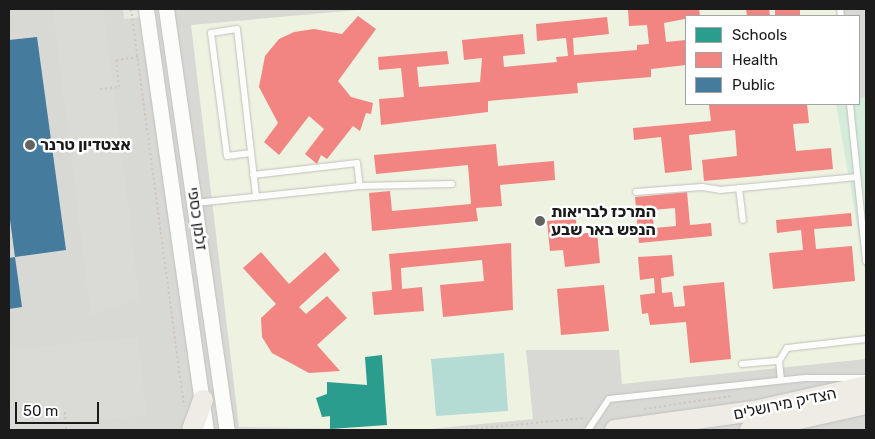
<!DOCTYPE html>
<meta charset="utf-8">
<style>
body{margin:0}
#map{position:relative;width:875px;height:439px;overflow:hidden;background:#e9e9e4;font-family:Rubik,"Noto Sans Hebrew",sans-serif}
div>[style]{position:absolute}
.residential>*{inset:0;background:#d8d8d5}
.education>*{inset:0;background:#eef2e0}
.park>*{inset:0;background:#d4eddb}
.pitch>*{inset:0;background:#b4dcd5}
.parking>*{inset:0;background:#dadad7}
.schools>*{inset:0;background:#2a9d8f}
.health>*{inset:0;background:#f28482}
.public>*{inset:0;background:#457b9d}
.path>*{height:2px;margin-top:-1px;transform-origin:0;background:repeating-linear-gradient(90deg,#cfc8c3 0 2.5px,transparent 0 5px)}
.roads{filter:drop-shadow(0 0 1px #c0c0be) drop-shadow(0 0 1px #c0c0be)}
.service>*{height:6px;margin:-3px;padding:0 3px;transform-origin:3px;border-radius:3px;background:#fcfcfb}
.tertiary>*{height:15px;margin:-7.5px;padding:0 7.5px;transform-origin:7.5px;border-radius:7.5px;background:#fcfcfb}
.primary>*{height:20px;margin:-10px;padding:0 10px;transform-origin:10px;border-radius:10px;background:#eeece4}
.dots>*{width:14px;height:14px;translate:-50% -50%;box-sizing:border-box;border:2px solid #fff;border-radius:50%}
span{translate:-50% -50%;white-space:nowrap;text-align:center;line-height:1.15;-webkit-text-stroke:5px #fff;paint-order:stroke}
.poi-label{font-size:16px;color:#1b1b1b;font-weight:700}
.left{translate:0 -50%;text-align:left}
.street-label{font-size:16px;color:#1b1b1b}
.frame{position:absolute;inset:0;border:10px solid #1b1b1b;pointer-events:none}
.legend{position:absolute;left:685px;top:15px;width:175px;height:90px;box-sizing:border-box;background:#fff;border:1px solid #a4a4a4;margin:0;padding:6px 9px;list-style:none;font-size:15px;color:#1b1b1b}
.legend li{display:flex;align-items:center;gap:10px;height:25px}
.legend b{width:25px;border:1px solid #a4a4a4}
.scale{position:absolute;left:15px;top:402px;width:84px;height:22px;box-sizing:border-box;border:2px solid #1b1b1b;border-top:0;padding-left:6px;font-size:15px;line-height:18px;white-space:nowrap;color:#1b1b1b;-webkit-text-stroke:4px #fff;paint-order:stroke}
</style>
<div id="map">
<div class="residential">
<i style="clip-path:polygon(evenodd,9px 9px,123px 9px,124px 19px,152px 16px,151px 9px,866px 9px,866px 430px,9px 430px,9px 9px,686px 16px,859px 16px,859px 104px,686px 104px,686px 16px)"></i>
</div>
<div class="education">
<i style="clip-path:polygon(369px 9px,842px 9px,843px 16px,686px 16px,686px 104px,853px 104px,866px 229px,866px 359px,622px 384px,619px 350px,526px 350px,533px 419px,419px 430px,239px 427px,191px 25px)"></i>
</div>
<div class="park">
<i style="clip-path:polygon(866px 97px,866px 277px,836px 104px,859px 104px,859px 98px)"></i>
</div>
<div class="pitch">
<i style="clip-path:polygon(504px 353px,508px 411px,436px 416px,431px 359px)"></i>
</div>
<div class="parking">
<i style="clip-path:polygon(53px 9px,103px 9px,124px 173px,139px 298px,91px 315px)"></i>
<i style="clip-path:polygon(138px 337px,146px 415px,9px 429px,9px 350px)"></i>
</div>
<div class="schools">
<i style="clip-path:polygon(382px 355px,387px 425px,330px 429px,330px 416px,322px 417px,316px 398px,327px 394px,327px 382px,367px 385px,365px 357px)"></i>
</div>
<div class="health">
<i style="clip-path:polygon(628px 9px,699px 9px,700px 16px,664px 23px,666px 42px,686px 40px,686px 65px,651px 69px,651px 77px,577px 83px,578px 93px,488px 101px,488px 112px,381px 125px,379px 99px,404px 97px,401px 68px,379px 70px,378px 57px,447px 51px,449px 64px,417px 67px,419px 87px,480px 82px,482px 58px,464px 60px,462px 40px,523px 34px,525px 54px,503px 56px,504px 67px,557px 62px,556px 57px,568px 56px,566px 38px,537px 41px,536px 24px,607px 17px,609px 34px,573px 38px,574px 55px,637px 50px,637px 45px,649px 44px,647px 25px,629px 26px)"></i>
<i style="clip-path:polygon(746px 9px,769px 9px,770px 16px,747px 16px)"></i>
<i style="clip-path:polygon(775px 9px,800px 9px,800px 16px,775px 16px)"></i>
<i style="clip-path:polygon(358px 16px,376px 29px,338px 81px,351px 97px,373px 103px,371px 114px,366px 113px,360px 131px,353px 126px,327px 159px,321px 155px,317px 164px,305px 154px,324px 129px,309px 116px,279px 155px,264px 142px,278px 123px,259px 87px,265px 56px,279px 39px,294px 32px,314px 29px,342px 34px)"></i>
<i style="clip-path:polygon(807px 104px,809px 123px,793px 124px,796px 151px,831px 148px,833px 169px,704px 181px,702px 160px,737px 156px,735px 130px,689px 135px,692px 170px,665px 173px,661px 137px,634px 140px,633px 128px,711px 121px,709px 105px)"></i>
<i style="clip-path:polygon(496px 144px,498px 166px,554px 161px,555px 180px,500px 185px,502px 206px,476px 208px,478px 221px,372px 231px,369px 193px,390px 191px,392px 211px,471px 204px,468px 165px,376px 174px,374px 155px)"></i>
<i style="clip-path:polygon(evenodd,687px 192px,690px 225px,711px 223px,712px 236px,639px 243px,635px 197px,687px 192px,675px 208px,676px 226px,654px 228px,652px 210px,675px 208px)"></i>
<i style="clip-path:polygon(851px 213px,852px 226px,814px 229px,816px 249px,852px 246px,855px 281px,773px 289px,769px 253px,803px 250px,801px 230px,777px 233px,776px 220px)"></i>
<i style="clip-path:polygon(576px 219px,577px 234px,597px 232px,600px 263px,565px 267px,563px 250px,550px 251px,547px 221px)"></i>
<i style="clip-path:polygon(511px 243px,513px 310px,443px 317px,440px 285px,484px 281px,482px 260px,401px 268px,402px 289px,422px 287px,424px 311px,374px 315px,372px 292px,392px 290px,389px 254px)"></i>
<i style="clip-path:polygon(261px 252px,289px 284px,325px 252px,340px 270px,299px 307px,306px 314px,327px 296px,347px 318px,317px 345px,340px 371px,309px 373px,272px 353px,262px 337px,261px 318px,276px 304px,243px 268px)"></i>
<i style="clip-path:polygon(672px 255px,674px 276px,661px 278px,662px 293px,672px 292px,674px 307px,685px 306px,683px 286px,724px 282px,731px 359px,690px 363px,686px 322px,650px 325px,648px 313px,642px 314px,640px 295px,655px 293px,654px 278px,640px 280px,638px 257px)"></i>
<i style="clip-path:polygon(604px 285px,609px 331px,561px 335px,557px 289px)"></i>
</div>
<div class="public">
<i style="clip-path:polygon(37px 37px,66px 250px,15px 257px,9px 212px,9px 40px)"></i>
<i style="clip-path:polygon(15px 257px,22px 307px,9px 309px,9px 258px)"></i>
</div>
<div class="path">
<i style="left:131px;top:9px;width:401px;rotate:82.4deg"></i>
<i style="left:100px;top:89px;width:19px;rotate:-6deg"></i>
<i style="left:119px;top:87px;width:27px;rotate:-96deg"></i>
<i style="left:116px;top:60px;width:22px;rotate:-8deg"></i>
<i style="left:644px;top:409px;width:88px;rotate:-8.5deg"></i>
<i style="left:65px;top:412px;width:18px;rotate:87deg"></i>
<i style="left:461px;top:430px;width:125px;rotate:-5.5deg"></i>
</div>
<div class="roads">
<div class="service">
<i style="left:840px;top:9px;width:7px;rotate:82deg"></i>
<i style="left:850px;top:104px;width:158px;rotate:84.2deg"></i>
<i style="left:251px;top:153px;width:24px;rotate:173deg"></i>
<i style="left:227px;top:156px;width:124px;rotate:-97.4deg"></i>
<i style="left:211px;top:33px;width:26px;rotate:-9deg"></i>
<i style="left:237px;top:29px;width:169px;rotate:83.5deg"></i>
<i style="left:253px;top:175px;width:105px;rotate:-6.6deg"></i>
<i style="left:357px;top:163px;width:23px;rotate:83deg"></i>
<i style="left:739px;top:188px;width:32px;rotate:83deg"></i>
<i style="left:636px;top:192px;width:66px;rotate:-4.3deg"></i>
<i style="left:702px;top:187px;width:18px;rotate:9deg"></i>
<i style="left:720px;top:190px;width:138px;rotate:-5.4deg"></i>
<i style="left:195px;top:203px;width:166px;rotate:-5.9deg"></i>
<i style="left:360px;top:186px;width:92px;rotate:-1.2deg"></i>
<i style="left:742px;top:364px;width:37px;rotate:-5deg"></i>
<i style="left:781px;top:380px;width:19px;rotate:-96deg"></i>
<i style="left:779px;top:361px;width:15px;rotate:-58deg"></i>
<i style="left:787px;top:348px;width:80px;rotate:-6.5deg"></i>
<i style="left:588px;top:430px;width:37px;rotate:-56deg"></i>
<i style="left:609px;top:399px;width:199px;rotate:-6.1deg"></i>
<i style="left:807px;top:378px;width:58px"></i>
</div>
<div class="tertiary">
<i style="left:146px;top:9px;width:425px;rotate:81.9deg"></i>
<i style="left:166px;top:9px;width:425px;rotate:81.8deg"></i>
</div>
<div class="primary">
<i style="left:192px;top:430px;width:32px;rotate:-70deg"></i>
<i style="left:615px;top:430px;width:140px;rotate:-7.8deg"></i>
<i style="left:754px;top:411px;width:115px;rotate:-12.6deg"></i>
<i style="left:750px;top:430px;width:119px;rotate:-12.6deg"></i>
</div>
</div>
<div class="dots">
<i style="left:30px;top:145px;background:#636361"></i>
<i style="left:540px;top:221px;background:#636361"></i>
</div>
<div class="poi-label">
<span class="left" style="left:40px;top:145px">אצטדיון טרנר</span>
<span class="left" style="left:551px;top:221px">המרכז לבריאות<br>הנפש באר שבע</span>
</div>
<div class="street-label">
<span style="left:197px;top:219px;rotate:82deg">זלמן כספי</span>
<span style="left:785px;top:404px;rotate:-12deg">הצדיק מירושלים</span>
</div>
<div class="frame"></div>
<ul class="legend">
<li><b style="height:14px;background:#2a9d8f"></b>Schools</li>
<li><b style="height:14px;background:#f28482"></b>Health</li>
<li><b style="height:14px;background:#457b9d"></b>Public</li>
</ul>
<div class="scale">50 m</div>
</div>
